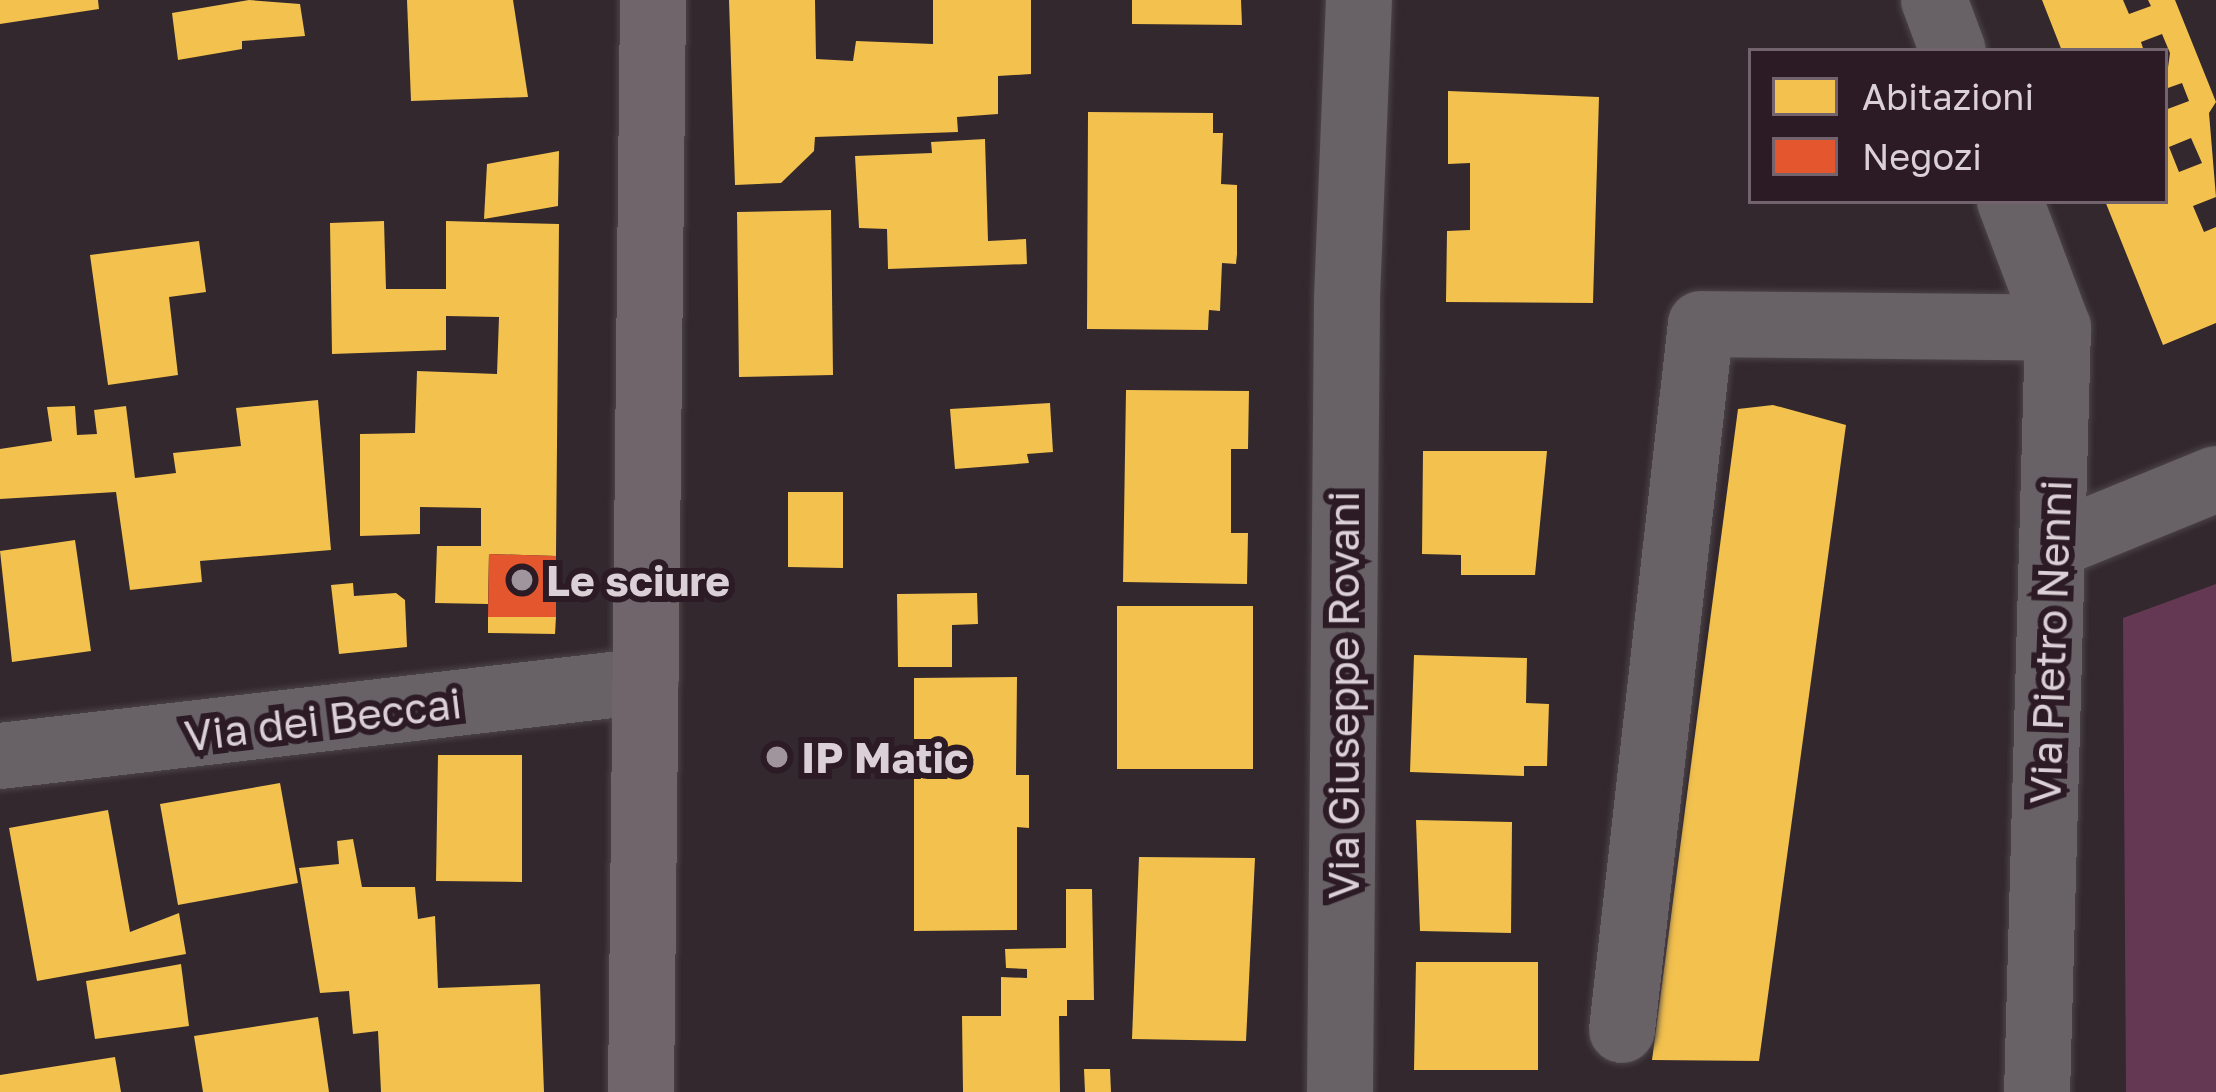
<!DOCTYPE html>
<style>
body{margin:0}
#map{position:relative;width:2216px;height:1092px;overflow:hidden;background:#32282d;font-family:"Golos Text",sans-serif}
div>[style]{position:absolute}
.green>*{inset:0;background:#643852}
.homes>*{inset:0;background:#f2c14e}
.shops>*{inset:0;background:#e4572e}
.roads{filter:drop-shadow(0 0 3px #4c4448) drop-shadow(0 0 3px #4c4448)}
.minor>*{height:66px;margin:-33px;padding:0 33px;transform-origin:33px;border-radius:33px;background:#686165}
.major>*{height:66px;margin:-33px;padding:0 33px;transform-origin:33px;border-radius:33px;background:#71656c}
.dots>*{width:33px;height:33px;translate:-50% -50%;box-sizing:border-box;border:6px solid #2c1b24;border-radius:50%}
span{translate:-50% -50%;white-space:nowrap;text-align:center;line-height:1.15;-webkit-text-stroke:12px #2c1b24;paint-order:stroke}
.poi-label{font-size:42px;color:#dcd0d7;font-weight:700}
.left{translate:0 -50%;text-align:left}
.street-label{font-size:42px;color:#dcd0d7}
.legend{position:absolute;left:1748px;top:48px;width:420px;height:156px;box-sizing:border-box;background:#2c1b24;border:3px solid #72636c;margin:0;padding:15px 21px;list-style:none;font-size:36px;color:#dcd0d7}
.legend li{display:flex;align-items:center;gap:24px;height:60px}
.legend b{width:60px;border:3px solid #72636c}
</style>
<div id="map">
<div class="green">
<i style="clip-path:polygon(2216px 584px,2216px 1092px,2126px 1092px,2123px 618px)"></i>
</div>
<div class="homes">
<i style="clip-path:polygon(0 0,98px 0,99px 9px,0 24px)"></i>
<i style="clip-path:polygon(249px 0,300px 4px,305px 36px,242px 41px,242px 49px,178px 60px,172px 13px)"></i>
<i style="clip-path:polygon(407px 0,513px 0,528px 97px,411px 101px)"></i>
<i style="clip-path:polygon(729px 0,815px 0,816px 59px,853px 61px,856px 41px,933px 44px,933px 0,1031px 0,1031px 74px,998px 76px,998px 114px,957px 117px,958px 132px,815px 137px,814px 151px,781px 183px,735px 185px)"></i>
<i style="clip-path:polygon(1132px 0,1241px 0,1242px 25px,1132px 24px)"></i>
<i style="clip-path:polygon(evenodd,2042px 0,2123px 0,2129px 14px,2151px 6px,2148px 0,2175px 0,2216px 102px,2209px 113px,2216px 197px,2193px 206px,2204px 232px,2216px 227px,2216px 323px,2163px 345px,2105px 201px,2165px 201px,2165px 110px,2189px 101px,2182px 83px,2165px 89px,2170px 53px,2162px 34px,2141px 42px,2144px 51px,2062px 51px,2042px 0,2191px 138px,2202px 163px,2179px 172px,2169px 147px,2191px 138px)"></i>
<i style="clip-path:polygon(1448px 91px,1599px 97px,1593px 303px,1446px 302px,1447px 231px,1470px 230px,1470px 163px,1448px 164px)"></i>
<i style="clip-path:polygon(1088px 112px,1213px 113px,1213px 133px,1223px 133px,1221px 184px,1237px 185px,1237px 254px,1236px 264px,1222px 263px,1220px 311px,1209px 310px,1208px 330px,1087px 329px)"></i>
<i style="clip-path:polygon(985px 139px,988px 241px,1026px 239px,1027px 264px,888px 269px,887px 229px,859px 228px,855px 156px,932px 153px,931px 142px)"></i>
<i style="clip-path:polygon(559px 151px,558px 206px,484px 219px,487px 164px)"></i>
<i style="clip-path:polygon(831px 210px,833px 375px,739px 377px,737px 212px)"></i>
<i style="clip-path:polygon(384px 221px,386px 289px,446px 289px,446px 221px,559px 224px,556px 556px,489px 554px,488px 604px,435px 603px,437px 546px,481px 546px,481px 508px,420px 507px,420px 534px,360px 536px,360px 434px,415px 433px,417px 371px,497px 374px,499px 317px,446px 316px,446px 350px,332px 354px,330px 223px)"></i>
<i style="clip-path:polygon(199px 241px,206px 292px,169px 297px,178px 375px,108px 385px,90px 255px)"></i>
<i style="clip-path:polygon(1126px 390px,1249px 391px,1248px 449px,1231px 449px,1231px 533px,1248px 533px,1247px 584px,1123px 582px)"></i>
<i style="clip-path:polygon(318px 400px,331px 550px,200px 561px,202px 582px,130px 590px,116px 492px,0 499px,0 449px,52px 441px,47px 407px,75px 406px,77px 435px,97px 434px,94px 410px,126px 406px,135px 478px,176px 473px,173px 453px,241px 446px,236px 408px)"></i>
<i style="clip-path:polygon(1050px 403px,1053px 452px,1027px 454px,1029px 463px,955px 469px,950px 409px)"></i>
<i style="clip-path:polygon(1773px 405px,1846px 425px,1759px 1061px,1652px 1060px,1738px 409px)"></i>
<i style="clip-path:polygon(1423px 451px,1547px 451px,1535px 575px,1461px 575px,1461px 555px,1422px 554px)"></i>
<i style="clip-path:polygon(788px 492px,843px 492px,843px 568px,788px 567px)"></i>
<i style="clip-path:polygon(75px 540px,91px 651px,12px 662px,0 551px)"></i>
<i style="clip-path:polygon(353px 583px,354px 596px,396px 593px,405px 600px,407px 647px,339px 654px,331px 585px)"></i>
<i style="clip-path:polygon(977px 593px,978px 624px,952px 625px,952px 667px,898px 667px,897px 594px)"></i>
<i style="clip-path:polygon(1117px 606px,1253px 606px,1253px 769px,1117px 769px)"></i>
<i style="clip-path:polygon(488px 617px,556px 617px,555px 634px,488px 633px)"></i>
<i style="clip-path:polygon(1414px 655px,1527px 658px,1526px 703px,1549px 704px,1547px 766px,1524px 766px,1524px 776px,1410px 772px)"></i>
<i style="clip-path:polygon(1017px 677px,1016px 775px,1029px 775px,1029px 828px,1017px 827px,1017px 930px,914px 931px,914px 678px)"></i>
<i style="clip-path:polygon(438px 755px,522px 755px,522px 882px,436px 881px)"></i>
<i style="clip-path:polygon(280px 783px,298px 883px,178px 905px,160px 804px)"></i>
<i style="clip-path:polygon(108px 810px,130px 932px,179px 913px,186px 954px,37px 981px,9px 828px)"></i>
<i style="clip-path:polygon(1416px 820px,1512px 822px,1511px 933px,1420px 931px)"></i>
<i style="clip-path:polygon(353px 839px,362px 887px,415px 887px,418px 919px,435px 916px,438px 988px,540px 984px,544px 1092px,381px 1092px,378px 1031px,353px 1034px,349px 991px,320px 993px,299px 868px,339px 864px,337px 841px)"></i>
<i style="clip-path:polygon(1139px 857px,1255px 858px,1246px 1041px,1132px 1039px)"></i>
<i style="clip-path:polygon(1066px 889px,1092px 889px,1094px 1000px,1067px 1000px,1067px 1016px,1059px 1016px,1060px 1092px,963px 1092px,962px 1016px,1001px 1016px,1001px 977px,1027px 978px,1027px 969px,1006px 968px,1005px 949px,1066px 948px)"></i>
<i style="clip-path:polygon(1416px 962px,1538px 962px,1538px 1070px,1414px 1070px)"></i>
<i style="clip-path:polygon(181px 964px,189px 1026px,95px 1039px,86px 981px)"></i>
<i style="clip-path:polygon(318px 1017px,329px 1092px,203px 1092px,194px 1036px)"></i>
<i style="clip-path:polygon(115px 1057px,121px 1092px,0 1092px,0 1075px)"></i>
<i style="clip-path:polygon(1084px 1069px,1110px 1069px,1111px 1092px,1085px 1092px)"></i>
</div>
<div class="shops">
<i style="clip-path:polygon(489px 554px,556px 556px,556px 617px,488px 617px)"></i>
</div>
<div class="roads">
<div class="minor">
<i style="left:1934px;top:0;width:54px;rotate:69.6deg"></i>
<i style="left:2010px;top:201px;width:136px;rotate:69.3deg"></i>
<i style="left:2058px;top:328px;width:764px;rotate:91.57deg"></i>
<i style="left:2052px;top:546px;width:177px;rotate:-22.2deg"></i>
<i style="left:0;top:756px;width:650px;rotate:-6.62deg"></i>
<i style="left:1622px;top:1030px;width:710px;rotate:-83.62deg"></i>
<i style="left:1701px;top:324px;width:357px;rotate:0.6deg"></i>
<i style="left:1340px;top:1092px;width:794px;rotate:-89.49deg"></i>
<i style="left:1347px;top:298px;width:298px;rotate:-87.7deg"></i>
</div>
<div class="major">
<i style="left:641px;top:1092px;width:1092px;rotate:-89.37deg"></i>
</div>
</div>
<div class="dots">
<i style="left:522px;top:580px;background:#a0959c"></i>
<i style="left:777px;top:757px;background:#a0959c"></i>
</div>
<div class="poi-label">
<span class="left" style="left:546px;top:580px">Le sciure</span>
<span class="left" style="left:801px;top:757px">IP Matic</span>
</div>
<div class="street-label">
<span style="left:2050px;top:642px;rotate:-88deg">Via Pietro Nenni</span>
<span style="left:1343px;top:695px;rotate:-90deg">Via Giuseppe Rovani</span>
<span style="left:323px;top:719px;rotate:-7deg">Via dei Beccai</span>
</div>
<ul class="legend">
<li><b style="height:33px;background:#f2c14e"></b>Abitazioni</li>
<li><b style="height:33px;background:#e4572e"></b>Negozi</li>
</ul>
</div>
